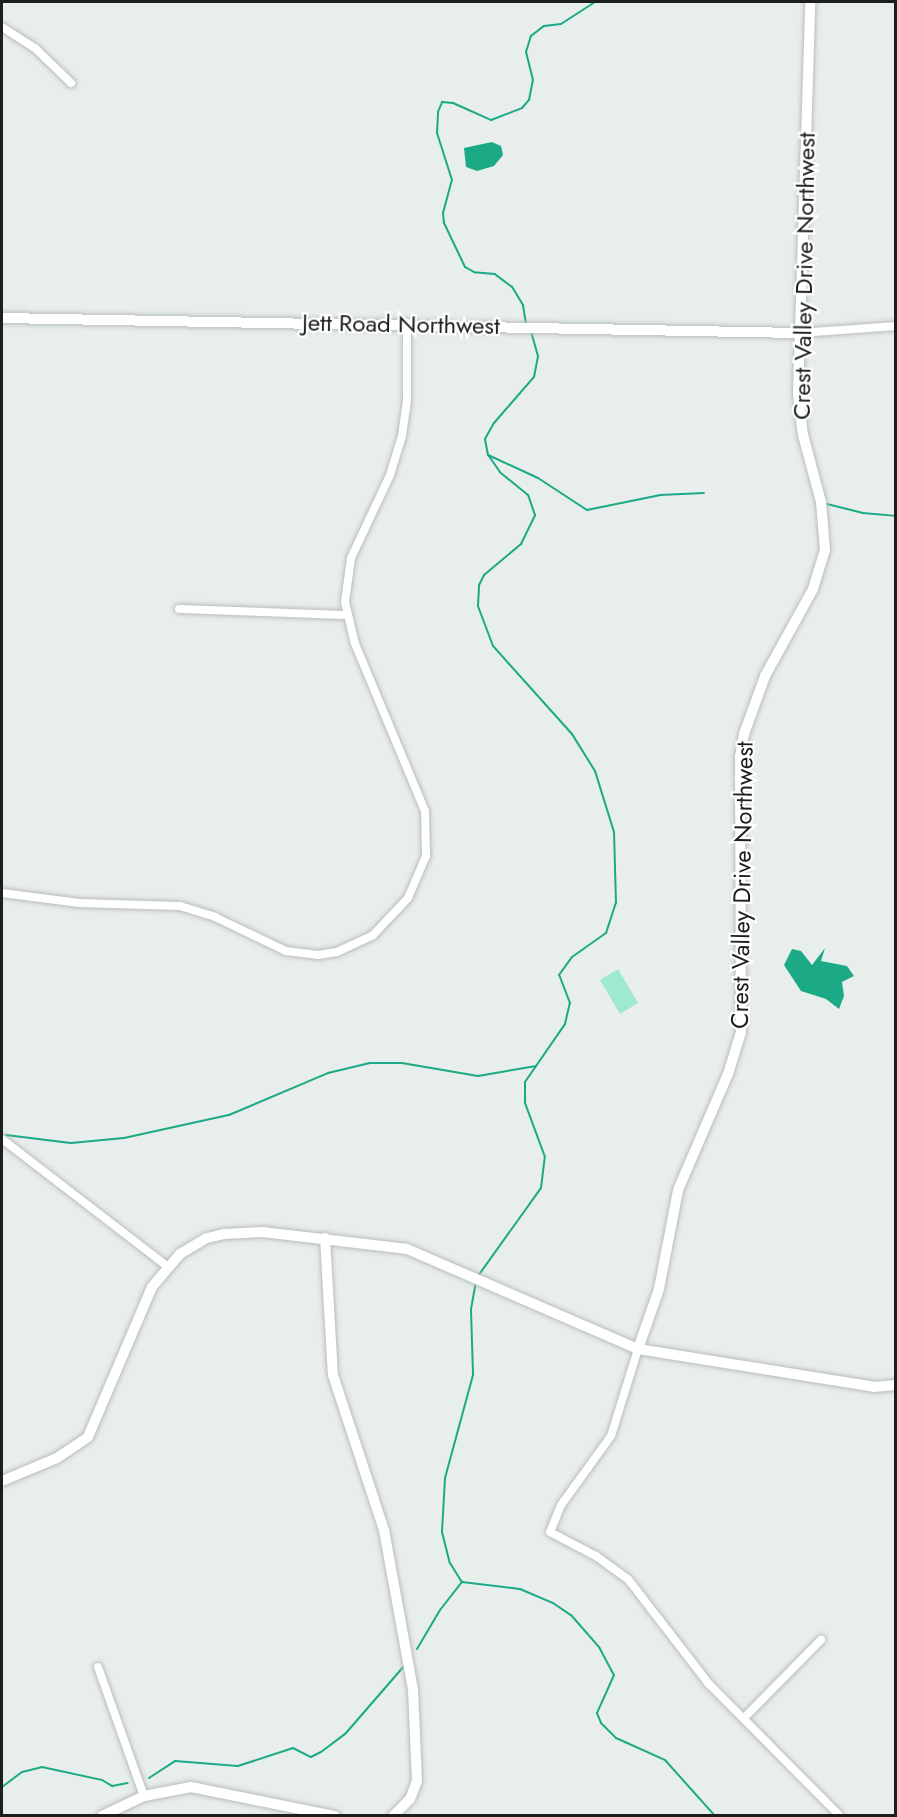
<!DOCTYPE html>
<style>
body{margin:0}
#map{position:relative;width:897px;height:1817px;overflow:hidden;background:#e8eeeb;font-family:Jost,sans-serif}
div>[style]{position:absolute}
.green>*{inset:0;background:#9fe9ce}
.water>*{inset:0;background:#1caa86}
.stream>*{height:2px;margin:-1px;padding:0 1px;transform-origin:1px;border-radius:1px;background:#1caa86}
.roads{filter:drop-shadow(0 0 2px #b9bebc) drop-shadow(0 0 2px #b9bebc)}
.street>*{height:8px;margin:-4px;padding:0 4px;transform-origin:4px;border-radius:4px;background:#fff}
.secondary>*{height:10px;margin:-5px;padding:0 5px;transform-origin:5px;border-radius:5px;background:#fff}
span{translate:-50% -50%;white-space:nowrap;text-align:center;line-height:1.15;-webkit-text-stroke:4.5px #fff;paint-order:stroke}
.street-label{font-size:24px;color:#1d1f1e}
.frame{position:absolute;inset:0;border:3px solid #1d1f1e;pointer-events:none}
</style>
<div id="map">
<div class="green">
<i style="clip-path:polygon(618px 969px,638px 1003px,620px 1014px,600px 980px)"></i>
</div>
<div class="water">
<i style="clip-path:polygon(492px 142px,501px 146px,503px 155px,494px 166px,477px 171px,466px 167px,464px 148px)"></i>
<i style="clip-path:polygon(825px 948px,821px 961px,847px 966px,854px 976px,842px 982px,844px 996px,839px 1009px,826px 999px,801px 991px,784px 965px,792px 949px,801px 951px,812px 965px)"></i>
</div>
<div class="stream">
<i style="left:526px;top:324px;width:19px;rotate:-99deg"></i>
<i style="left:523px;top:305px;width:21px;rotate:-121deg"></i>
<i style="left:512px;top:287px;width:21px;rotate:-143deg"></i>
<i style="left:495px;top:274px;width:21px;rotate:-175deg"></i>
<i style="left:474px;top:272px;width:10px;rotate:-151deg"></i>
<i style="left:465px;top:267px;width:49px;rotate:-115.5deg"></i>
<i style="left:444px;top:223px;width:10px;rotate:-96deg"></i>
<i style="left:443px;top:213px;width:34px;rotate:-75deg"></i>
<i style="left:452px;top:180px;width:49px;rotate:-107.7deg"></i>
<i style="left:437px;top:133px;width:21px;rotate:-87deg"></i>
<i style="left:438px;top:112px;width:11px;rotate:-68deg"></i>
<i style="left:442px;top:102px;width:11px;rotate:5deg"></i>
<i style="left:453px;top:103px;width:42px;rotate:24.1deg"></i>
<i style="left:491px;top:120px;width:33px;rotate:-21deg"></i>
<i style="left:522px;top:108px;width:11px;rotate:-49deg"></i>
<i style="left:529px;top:100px;width:20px;rotate:-79deg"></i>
<i style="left:533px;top:80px;width:29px;rotate:-104deg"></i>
<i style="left:526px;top:52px;width:17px;rotate:-73deg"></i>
<i style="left:531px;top:36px;width:16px;rotate:-38deg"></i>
<i style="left:544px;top:26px;width:17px;rotate:-7deg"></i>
<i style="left:561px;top:24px;width:40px;rotate:-32.9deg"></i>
<i style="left:488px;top:455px;width:55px;rotate:24.7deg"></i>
<i style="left:538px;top:478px;width:59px;rotate:33.1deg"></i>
<i style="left:587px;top:510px;width:75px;rotate:-11.6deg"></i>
<i style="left:660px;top:495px;width:44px;rotate:-2.6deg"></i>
<i style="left:827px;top:504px;width:37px;rotate:14deg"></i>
<i style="left:863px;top:513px;width:33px;rotate:5deg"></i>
<i style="left:6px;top:1135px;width:65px;rotate:7deg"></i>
<i style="left:71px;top:1143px;width:53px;rotate:-5.4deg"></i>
<i style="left:124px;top:1138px;width:107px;rotate:-12.4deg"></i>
<i style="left:229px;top:1115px;width:108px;rotate:-23deg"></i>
<i style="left:328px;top:1073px;width:43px;rotate:-13.4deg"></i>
<i style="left:370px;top:1063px;width:32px"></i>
<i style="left:402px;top:1063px;width:77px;rotate:9.7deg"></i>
<i style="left:478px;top:1076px;width:59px;rotate:-9.8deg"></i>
<i style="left:478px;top:1276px;width:108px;rotate:-54.4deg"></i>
<i style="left:541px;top:1188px;width:31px;rotate:-83deg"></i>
<i style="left:545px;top:1157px;width:58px;rotate:-110.3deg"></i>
<i style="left:525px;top:1103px;width:21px;rotate:-90deg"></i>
<i style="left:525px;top:1082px;width:70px;rotate:-55.4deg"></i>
<i style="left:565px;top:1024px;width:22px;rotate:-77deg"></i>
<i style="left:570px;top:1003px;width:30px;rotate:-111deg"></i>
<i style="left:559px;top:975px;width:22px;rotate:-54deg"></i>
<i style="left:572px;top:957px;width:42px;rotate:-35.2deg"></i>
<i style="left:606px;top:933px;width:32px;rotate:-72deg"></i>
<i style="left:616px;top:903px;width:71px;rotate:-91.6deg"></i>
<i style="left:614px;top:832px;width:64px;rotate:-107.3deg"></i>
<i style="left:595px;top:771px;width:44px;rotate:-121.9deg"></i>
<i style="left:572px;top:734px;width:118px;rotate:-131.9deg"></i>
<i style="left:493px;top:646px;width:43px;rotate:-110.6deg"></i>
<i style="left:478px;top:606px;width:21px;rotate:-87deg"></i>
<i style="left:479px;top:585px;width:11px;rotate:-63deg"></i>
<i style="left:484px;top:575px;width:48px;rotate:-40deg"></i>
<i style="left:521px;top:544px;width:32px;rotate:-64deg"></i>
<i style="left:535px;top:515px;width:21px;rotate:-109deg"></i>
<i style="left:528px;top:495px;width:36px;rotate:-141deg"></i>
<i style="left:500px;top:472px;width:21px;rotate:-125deg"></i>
<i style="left:488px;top:455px;width:16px;rotate:-101deg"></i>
<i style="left:485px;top:439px;width:18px;rotate:-61deg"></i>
<i style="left:494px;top:423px;width:61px;rotate:-49deg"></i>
<i style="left:534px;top:377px;width:21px;rotate:-79deg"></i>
<i style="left:538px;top:356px;width:26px;rotate:-106deg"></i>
<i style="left:476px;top:1281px;width:29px;rotate:100deg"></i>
<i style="left:471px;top:1310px;width:65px;rotate:88.2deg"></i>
<i style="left:473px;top:1375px;width:107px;rotate:105.2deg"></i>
<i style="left:445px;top:1478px;width:54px;rotate:93.2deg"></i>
<i style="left:442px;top:1532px;width:32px;rotate:76deg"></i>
<i style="left:450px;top:1563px;width:22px;rotate:58deg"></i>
<i style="left:462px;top:1582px;width:58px;rotate:6.9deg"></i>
<i style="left:520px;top:1589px;width:36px;rotate:23deg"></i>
<i style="left:553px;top:1603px;width:22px;rotate:34deg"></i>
<i style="left:571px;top:1615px;width:43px;rotate:48.8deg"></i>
<i style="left:599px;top:1647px;width:32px;rotate:62deg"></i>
<i style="left:614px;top:1675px;width:42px;rotate:114.1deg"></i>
<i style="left:597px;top:1713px;width:11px;rotate:68deg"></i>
<i style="left:601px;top:1723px;width:21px;rotate:45deg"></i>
<i style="left:616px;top:1738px;width:54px;rotate:24.2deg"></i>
<i style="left:665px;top:1760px;width:75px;rotate:48.2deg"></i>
<i style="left:417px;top:1649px;width:45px;rotate:-59.5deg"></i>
<i style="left:440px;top:1610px;width:36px;rotate:-52deg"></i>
<i style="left:149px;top:1778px;width:31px;rotate:-33deg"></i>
<i style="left:175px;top:1761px;width:63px;rotate:4.5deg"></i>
<i style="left:238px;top:1766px;width:58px;rotate:-18.1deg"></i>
<i style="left:293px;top:1748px;width:20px;rotate:27deg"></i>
<i style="left:311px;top:1757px;width:11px;rotate:-27deg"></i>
<i style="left:321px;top:1752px;width:31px;rotate:-37deg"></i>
<i style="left:346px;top:1733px;width:89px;rotate:-49.1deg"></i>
<i style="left:2px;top:1787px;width:25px;rotate:-37deg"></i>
<i style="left:22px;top:1772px;width:21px;rotate:-14deg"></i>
<i style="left:42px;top:1767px;width:61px;rotate:12.2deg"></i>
<i style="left:102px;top:1780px;width:12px;rotate:31deg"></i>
<i style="left:112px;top:1786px;width:16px;rotate:-11deg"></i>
</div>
<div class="roads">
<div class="street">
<i style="left:2px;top:27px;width:40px;rotate:32.9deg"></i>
<i style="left:36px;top:49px;width:49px;rotate:44.2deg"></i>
<i style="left:800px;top:333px;width:96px;rotate:-4.2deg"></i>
<i style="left:179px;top:609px;width:167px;rotate:2.1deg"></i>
<i style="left:2px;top:893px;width:78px;rotate:7.4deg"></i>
<i style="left:79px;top:903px;width:101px;rotate:1.7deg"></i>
<i style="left:180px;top:906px;width:37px;rotate:17deg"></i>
<i style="left:215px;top:917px;width:79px;rotate:25.6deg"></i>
<i style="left:286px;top:951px;width:32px;rotate:7deg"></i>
<i style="left:318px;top:955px;width:19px;rotate:-9deg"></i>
<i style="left:337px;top:952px;width:40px;rotate:-25deg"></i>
<i style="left:373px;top:935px;width:51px;rotate:-46.6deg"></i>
<i style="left:408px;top:898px;width:46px;rotate:-66.8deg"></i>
<i style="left:426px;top:856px;width:45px;rotate:-91.3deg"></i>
<i style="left:425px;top:811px;width:181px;rotate:-112.7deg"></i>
<i style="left:355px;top:644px;width:43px;rotate:-103.4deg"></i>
<i style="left:345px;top:602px;width:44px;rotate:-82.2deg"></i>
<i style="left:351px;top:558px;width:92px;rotate:-64.8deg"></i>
<i style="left:390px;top:475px;width:41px;rotate:-72.9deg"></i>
<i style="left:402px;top:436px;width:37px;rotate:-82deg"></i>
<i style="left:407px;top:399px;width:76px;rotate:-90deg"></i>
<i style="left:2px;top:1139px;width:210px;rotate:37.6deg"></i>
<i style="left:638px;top:1349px;width:91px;rotate:107.2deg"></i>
<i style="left:611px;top:1436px;width:85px;rotate:125.9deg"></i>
<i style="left:561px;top:1505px;width:29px;rotate:112deg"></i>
<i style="left:550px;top:1532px;width:52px;rotate:27.6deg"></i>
<i style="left:596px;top:1556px;width:39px;rotate:36deg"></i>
<i style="left:628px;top:1579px;width:133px;rotate:52.4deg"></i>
<i style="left:709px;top:1684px;width:186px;rotate:45.2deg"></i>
<i style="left:98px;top:1667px;width:137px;rotate:70.4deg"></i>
<i style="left:744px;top:1718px;width:110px;rotate:-45.4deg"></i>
</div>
<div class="secondary">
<i style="left:2px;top:318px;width:798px;rotate:1.08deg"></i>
<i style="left:325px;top:1238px;width:137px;rotate:86.7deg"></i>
<i style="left:333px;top:1375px;width:163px;rotate:71.8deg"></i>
<i style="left:384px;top:1530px;width:163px;rotate:79.7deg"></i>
<i style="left:413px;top:1690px;width:91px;rotate:87.5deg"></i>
<i style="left:417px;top:1781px;width:19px;rotate:111deg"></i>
<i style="left:410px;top:1799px;width:24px;rotate:135deg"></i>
<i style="left:638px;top:1349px;width:64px;rotate:-70.7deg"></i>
<i style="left:659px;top:1289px;width:101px;rotate:-79.1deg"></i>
<i style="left:678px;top:1190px;width:126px;rotate:-66.7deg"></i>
<i style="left:728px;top:1074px;width:44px;rotate:-72.8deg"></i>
<i style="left:741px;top:1032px;width:275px;rotate:-90.2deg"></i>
<i style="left:740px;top:757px;width:23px;rotate:-80deg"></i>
<i style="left:744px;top:734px;width:62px;rotate:-70.1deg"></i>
<i style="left:765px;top:676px;width:99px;rotate:-61.1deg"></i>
<i style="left:813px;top:589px;width:41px;rotate:-72.9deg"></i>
<i style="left:825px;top:550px;width:48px;rotate:-94.8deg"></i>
<i style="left:821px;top:502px;width:69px;rotate:-105deg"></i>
<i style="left:803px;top:435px;width:41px;rotate:-97deg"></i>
<i style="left:798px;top:394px;width:392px;rotate:-88.2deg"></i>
<i style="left:2px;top:1481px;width:60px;rotate:-22.7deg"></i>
<i style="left:57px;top:1458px;width:37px;rotate:-34deg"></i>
<i style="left:88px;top:1437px;width:163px;rotate:-66.9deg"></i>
<i style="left:152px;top:1287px;width:43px;rotate:-49.7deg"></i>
<i style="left:180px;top:1254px;width:31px;rotate:-31deg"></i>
<i style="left:207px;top:1238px;width:17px;rotate:-13deg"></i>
<i style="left:224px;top:1234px;width:39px;rotate:-3deg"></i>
<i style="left:263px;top:1232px;width:145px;rotate:6.7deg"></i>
<i style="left:407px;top:1249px;width:252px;rotate:23.4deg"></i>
<i style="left:638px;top:1349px;width:239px;rotate:9.1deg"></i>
<i style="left:874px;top:1387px;width:22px;rotate:-5deg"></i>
<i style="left:102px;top:1816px;width:47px;rotate:-25.5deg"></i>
<i style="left:144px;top:1796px;width:48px;rotate:-10.8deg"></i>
<i style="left:191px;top:1787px;width:147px;rotate:11.4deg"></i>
</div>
</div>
<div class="street-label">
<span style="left:804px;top:276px;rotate:-89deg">Crest Valley Drive Northwest</span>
<span style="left:401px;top:324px;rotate:1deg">Jett Road Northwest</span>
<span style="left:742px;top:885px;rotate:-89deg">Crest Valley Drive Northwest</span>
</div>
<div class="frame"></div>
</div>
